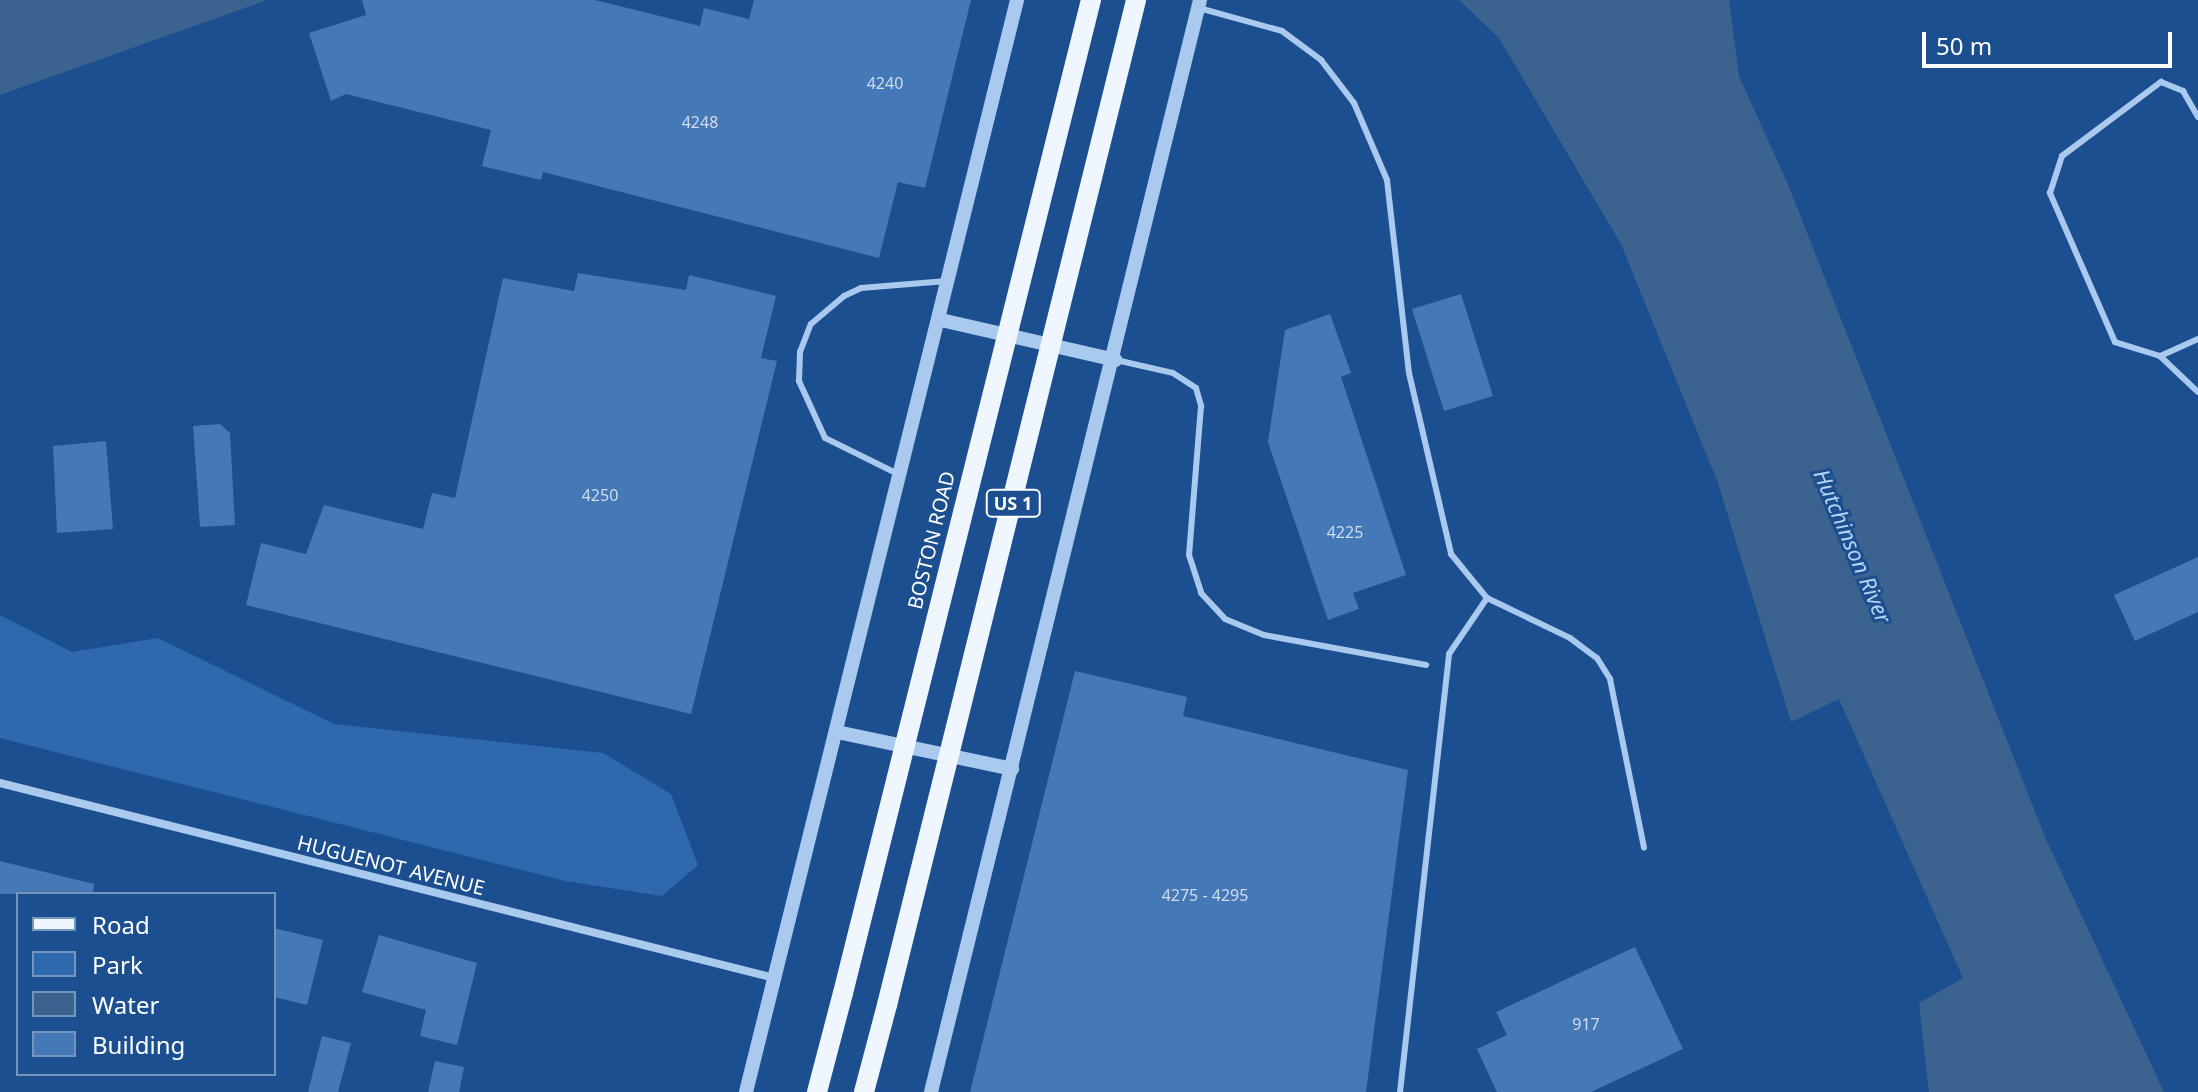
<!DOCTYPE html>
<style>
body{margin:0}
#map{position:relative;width:2198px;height:1092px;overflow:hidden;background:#1b4f8f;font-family:"Noto Sans",sans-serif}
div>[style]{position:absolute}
.green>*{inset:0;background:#2e69ad}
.water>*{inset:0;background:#3c6290}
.building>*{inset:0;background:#4478b7}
.service>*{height:6px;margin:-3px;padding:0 3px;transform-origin:3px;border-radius:3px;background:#a9c9ee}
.minor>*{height:8px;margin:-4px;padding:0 4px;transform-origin:4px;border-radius:4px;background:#a9c9ee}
.tertiary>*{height:14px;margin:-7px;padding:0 7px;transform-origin:7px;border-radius:7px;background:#a9c9ee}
.primary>*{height:20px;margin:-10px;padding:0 10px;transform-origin:10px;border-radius:10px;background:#f0f6ff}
.primary-bridge>*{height:20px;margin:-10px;padding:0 10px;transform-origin:10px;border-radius:10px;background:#f0f6ff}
span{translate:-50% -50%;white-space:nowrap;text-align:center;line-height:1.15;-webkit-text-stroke:6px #1b4f8f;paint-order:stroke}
.number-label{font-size:16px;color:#d0dded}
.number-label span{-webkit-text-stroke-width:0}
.shield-label span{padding:2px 6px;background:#1b4f8f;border:2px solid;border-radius:6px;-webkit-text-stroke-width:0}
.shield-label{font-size:18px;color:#fff;font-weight:700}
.street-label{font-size:20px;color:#fff}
.water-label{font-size:22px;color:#b5d3f5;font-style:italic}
.legend{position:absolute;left:16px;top:892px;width:260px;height:184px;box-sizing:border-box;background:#1b4f8f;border:2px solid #7695bc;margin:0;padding:10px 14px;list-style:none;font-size:24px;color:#fff}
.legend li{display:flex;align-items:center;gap:16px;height:40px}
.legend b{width:40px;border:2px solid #7695bc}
.scale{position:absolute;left:1922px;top:32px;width:250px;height:36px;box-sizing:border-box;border:4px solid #fff;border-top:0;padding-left:10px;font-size:24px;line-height:28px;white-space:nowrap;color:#fff;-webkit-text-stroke:6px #1b4f8f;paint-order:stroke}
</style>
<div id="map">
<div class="green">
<i style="clip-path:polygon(0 615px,72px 652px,158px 638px,334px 724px,603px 753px,671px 794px,698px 865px,662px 896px,565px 881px,0 738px)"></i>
</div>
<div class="water">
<i style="clip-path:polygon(0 0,267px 0,0 95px)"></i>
<i style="clip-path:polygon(1459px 0,1729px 0,1739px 76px,1789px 187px,2045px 837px,2164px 1092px,1929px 1092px,1919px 1003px,1963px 978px,1839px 699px,1791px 722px,1718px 483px,1621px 244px,1499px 38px)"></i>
</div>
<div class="building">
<i style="clip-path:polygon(362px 0,595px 0,700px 26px,704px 8px,749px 19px,754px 0,971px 0,925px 188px,898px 182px,879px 258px,543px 172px,541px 180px,482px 166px,491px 130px,346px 94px,331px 101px,309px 33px,366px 15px)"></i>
<i style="clip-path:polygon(578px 273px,686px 290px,689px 275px,776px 296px,761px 358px,777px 361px,691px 714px,246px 605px,261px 543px,306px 554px,324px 505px,423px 529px,432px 493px,455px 498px,503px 278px,574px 291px)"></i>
<i style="clip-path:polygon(1461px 294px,1493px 396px,1444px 411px,1412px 309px)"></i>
<i style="clip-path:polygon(1330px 314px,1351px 373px,1341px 377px,1406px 575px,1353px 593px,1359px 609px,1328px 620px,1268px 442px,1285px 330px)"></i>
<i style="clip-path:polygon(220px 424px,230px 433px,235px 525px,200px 527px,193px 426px)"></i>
<i style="clip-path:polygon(106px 441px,113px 529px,57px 533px,53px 446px)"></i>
<i style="clip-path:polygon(2198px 557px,2198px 612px,2135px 641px,2114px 595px)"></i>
<i style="clip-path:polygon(1075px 671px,1187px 697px,1183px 716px,1408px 770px,1366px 1092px,970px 1092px)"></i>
<i style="clip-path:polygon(0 861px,94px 884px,93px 894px,0 894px)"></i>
<i style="clip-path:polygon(274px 928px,323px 940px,307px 1005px,274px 997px)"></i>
<i style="clip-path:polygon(379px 935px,477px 963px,457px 1045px,420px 1036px,426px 1010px,362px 992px)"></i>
<i style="clip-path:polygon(1635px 947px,1683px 1049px,1591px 1092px,1497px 1092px,1477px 1049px,1507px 1035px,1496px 1012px)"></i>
<i style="clip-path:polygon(322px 1036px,351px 1043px,338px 1092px,308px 1092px)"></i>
<i style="clip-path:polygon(435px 1061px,464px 1067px,459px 1092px,428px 1092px)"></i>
</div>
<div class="service">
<i style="left:1199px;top:8px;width:86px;rotate:15.5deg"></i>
<i style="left:1282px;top:31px;width:49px;rotate:36.6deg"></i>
<i style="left:1321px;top:60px;width:54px;rotate:52.5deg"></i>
<i style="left:1354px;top:103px;width:84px;rotate:66.8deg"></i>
<i style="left:1387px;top:180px;width:194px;rotate:83.5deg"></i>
<i style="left:1409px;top:373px;width:186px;rotate:76.9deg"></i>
<i style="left:1451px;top:554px;width:57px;rotate:50.7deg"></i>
<i style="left:1487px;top:598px;width:92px;rotate:25.7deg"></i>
<i style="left:1570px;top:638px;width:34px;rotate:37deg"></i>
<i style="left:1597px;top:658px;width:25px;rotate:58deg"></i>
<i style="left:1610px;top:679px;width:172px;rotate:78.6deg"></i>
<i style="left:2198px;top:339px;width:42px;rotate:155.9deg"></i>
<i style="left:2160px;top:356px;width:52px;rotate:43.5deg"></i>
<i style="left:2160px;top:356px;width:47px;rotate:-162.7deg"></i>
<i style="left:2115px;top:342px;width:163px;rotate:-113.6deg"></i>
<i style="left:2050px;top:193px;width:39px;rotate:-72deg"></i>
<i style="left:2062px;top:156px;width:124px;rotate:-36.8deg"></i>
<i style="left:2161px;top:82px;width:24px;rotate:22deg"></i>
<i style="left:2183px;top:91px;width:30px;rotate:60deg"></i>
<i style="left:1116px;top:360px;width:58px;rotate:12.8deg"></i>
<i style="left:1173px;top:373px;width:27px;rotate:33deg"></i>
<i style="left:1196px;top:388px;width:19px;rotate:74deg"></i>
<i style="left:1201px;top:406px;width:149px;rotate:94.6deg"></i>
<i style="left:1189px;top:555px;width:40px;rotate:72deg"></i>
<i style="left:1201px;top:593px;width:35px;rotate:47deg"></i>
<i style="left:1225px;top:619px;width:42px;rotate:22.3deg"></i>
<i style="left:1264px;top:635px;width:165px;rotate:10.5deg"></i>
<i style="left:898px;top:474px;width:81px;rotate:-153.7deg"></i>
<i style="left:825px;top:438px;width:63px;rotate:-114.5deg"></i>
<i style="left:799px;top:381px;width:29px;rotate:-88deg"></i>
<i style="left:800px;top:352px;width:30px;rotate:-69deg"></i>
<i style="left:811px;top:324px;width:43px;rotate:-40.3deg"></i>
<i style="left:844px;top:296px;width:19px;rotate:-25deg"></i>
<i style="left:861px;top:288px;width:86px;rotate:-4.7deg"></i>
<i style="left:1400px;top:1092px;width:441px;rotate:-83.6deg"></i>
<i style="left:1449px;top:654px;width:68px;rotate:-55.8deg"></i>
</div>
<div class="minor">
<i style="left:0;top:783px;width:798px;rotate:14.14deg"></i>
</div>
<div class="tertiary">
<i style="left:941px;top:320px;width:179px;rotate:12.9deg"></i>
<i style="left:837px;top:732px;width:179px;rotate:11.9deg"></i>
<i style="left:746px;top:1092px;width:1125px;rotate:-76.06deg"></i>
<i style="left:931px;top:1092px;width:1125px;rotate:-76.16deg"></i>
</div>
<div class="primary">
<i style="left:817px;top:1092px;width:102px;rotate:-75.3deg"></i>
<i style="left:864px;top:1092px;width:90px;rotate:-75.2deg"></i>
</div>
<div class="primary-bridge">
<i style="left:843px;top:993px;width:1024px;rotate:-75.98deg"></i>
<i style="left:887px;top:1005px;width:1035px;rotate:-76.08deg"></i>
</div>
<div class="number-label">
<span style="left:885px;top:83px">4240</span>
<span style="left:700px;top:122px">4248</span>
<span style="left:600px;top:495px">4250</span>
<span style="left:1345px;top:532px">4225</span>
<span style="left:1205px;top:895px">4275 - 4295</span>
<span style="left:1586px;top:1024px">917</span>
</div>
<div class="shield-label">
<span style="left:1013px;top:503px">US 1</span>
</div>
<div class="street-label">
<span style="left:931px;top:540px;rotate:-76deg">BOSTON ROAD</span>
<span style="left:391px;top:865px;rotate:14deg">HUGUENOT AVENUE</span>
</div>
<div class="water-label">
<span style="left:1853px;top:546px;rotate:67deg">Hutchinson River</span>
</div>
<ul class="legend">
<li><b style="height:10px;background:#f0f6ff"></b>Road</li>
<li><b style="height:22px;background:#2e69ad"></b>Park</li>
<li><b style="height:22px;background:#3c6290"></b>Water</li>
<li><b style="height:22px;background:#4478b7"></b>Building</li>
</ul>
<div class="scale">50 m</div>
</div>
